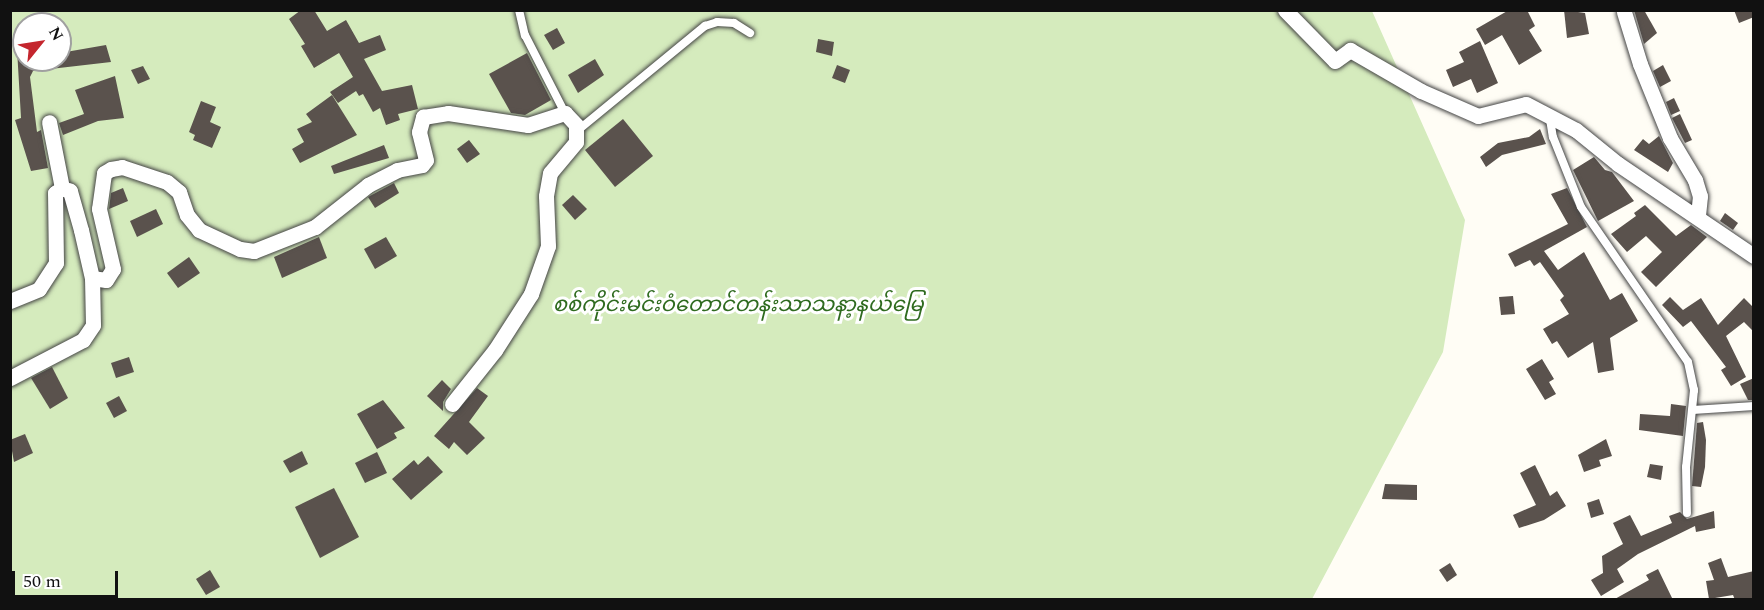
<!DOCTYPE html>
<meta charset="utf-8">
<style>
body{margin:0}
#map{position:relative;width:1764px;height:610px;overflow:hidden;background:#fffdf5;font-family:Spectral,"Noto Sans Myanmar",serif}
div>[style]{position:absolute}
.green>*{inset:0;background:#d5ebbd}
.building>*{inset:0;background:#5a524d}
.roads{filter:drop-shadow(0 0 2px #444) drop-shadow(0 0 2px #444)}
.service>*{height:8px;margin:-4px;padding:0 4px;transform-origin:4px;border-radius:4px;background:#fff}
.minor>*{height:15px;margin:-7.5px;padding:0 7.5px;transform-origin:7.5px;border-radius:7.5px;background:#fff}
span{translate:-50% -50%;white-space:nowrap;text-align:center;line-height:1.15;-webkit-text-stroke:6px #fff;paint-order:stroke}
.park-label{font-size:21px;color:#2f6b1f;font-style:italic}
.frame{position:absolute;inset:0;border:12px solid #111;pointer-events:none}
.north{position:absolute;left:12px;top:12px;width:60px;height:60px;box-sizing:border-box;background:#fff;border:2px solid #a0a0a0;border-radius:50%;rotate:60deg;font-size:16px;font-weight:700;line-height:24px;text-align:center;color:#111}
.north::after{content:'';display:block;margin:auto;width:21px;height:27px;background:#c4262e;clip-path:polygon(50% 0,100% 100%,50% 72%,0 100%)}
.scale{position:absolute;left:12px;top:571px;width:106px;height:27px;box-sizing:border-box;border:3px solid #111;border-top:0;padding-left:8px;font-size:18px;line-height:21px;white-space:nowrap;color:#111;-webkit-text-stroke:4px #fff;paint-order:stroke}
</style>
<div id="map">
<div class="green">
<i style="clip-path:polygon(evenodd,10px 11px,1372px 11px,1465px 220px,1443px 352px,1312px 599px,11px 599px,10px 11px,24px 24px,60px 24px,60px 60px,24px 60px,24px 24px)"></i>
</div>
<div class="building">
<i style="clip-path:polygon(301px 10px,314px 10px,327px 31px,346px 20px,359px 43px,380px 35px,386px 50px,364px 59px,382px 91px,412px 85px,418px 109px,398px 114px,400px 120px,386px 125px,380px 108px,373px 112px,363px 94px,359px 96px,356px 91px,338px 103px,330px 92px,353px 77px,339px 53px,314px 68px,301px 46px,305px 44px,289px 19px)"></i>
<i style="clip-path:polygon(1509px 10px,1527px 10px,1535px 26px,1529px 30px,1542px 51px,1519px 65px,1502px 35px,1485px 45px,1476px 29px)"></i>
<i style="clip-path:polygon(1564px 10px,1585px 13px,1589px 34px,1567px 38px)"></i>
<i style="clip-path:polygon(1634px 10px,1644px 10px,1657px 33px,1644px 44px)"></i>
<i style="clip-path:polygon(1734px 10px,1754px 10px,1754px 17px,1739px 23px)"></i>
<i style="clip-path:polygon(557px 28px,565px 43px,553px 50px,544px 35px)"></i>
<i style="clip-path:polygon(818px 39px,834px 42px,832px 56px,816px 52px)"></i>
<i style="clip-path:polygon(1480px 41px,1498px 83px,1477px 93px,1471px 79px,1453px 87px,1446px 70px,1464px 62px,1459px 52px)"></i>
<i style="clip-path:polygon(106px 45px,111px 62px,33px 71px,30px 77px,37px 132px,41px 130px,48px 168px,31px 171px,15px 120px,21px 118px,17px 49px,23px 48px,24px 60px,60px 60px,60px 53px)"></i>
<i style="clip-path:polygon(527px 53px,551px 100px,525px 115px,511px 113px,489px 74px)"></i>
<i style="clip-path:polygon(595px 59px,604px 75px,578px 93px,568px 75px)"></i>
<i style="clip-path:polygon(837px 65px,850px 70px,845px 83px,832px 78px)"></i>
<i style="clip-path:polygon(1663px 65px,1671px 81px,1660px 87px,1653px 71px)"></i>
<i style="clip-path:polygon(143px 66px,150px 79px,138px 84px,131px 70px)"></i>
<i style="clip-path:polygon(115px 76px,124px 118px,98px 121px,63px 135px,59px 123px,84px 114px,75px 90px)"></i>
<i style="clip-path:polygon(332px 95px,357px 135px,300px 163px,292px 149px,304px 142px,297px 129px,312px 122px,306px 114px)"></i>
<i style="clip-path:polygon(1674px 98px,1680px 111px,1671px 115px,1666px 102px)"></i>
<i style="clip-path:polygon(201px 101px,216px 107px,210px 122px,221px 127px,212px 148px,193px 140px,195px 135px,189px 132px)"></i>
<i style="clip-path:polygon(1680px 114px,1692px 140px,1685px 143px,1672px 118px)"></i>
<i style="clip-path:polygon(623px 119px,653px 156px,615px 187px,585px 150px)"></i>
<i style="clip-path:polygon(1540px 129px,1546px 144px,1502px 155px,1486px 167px,1480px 157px,1498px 143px,1529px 137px)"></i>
<i style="clip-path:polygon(1659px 136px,1673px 163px,1668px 172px,1634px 150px,1643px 139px,1649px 144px)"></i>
<i style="clip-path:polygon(469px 140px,480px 154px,467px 163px,457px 149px)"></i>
<i style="clip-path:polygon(384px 145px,389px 158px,334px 174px,331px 166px)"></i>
<i style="clip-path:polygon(1594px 157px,1605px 170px,1612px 172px,1634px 201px,1598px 221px,1573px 170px)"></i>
<i style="clip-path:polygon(394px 183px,399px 193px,375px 208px,368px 197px)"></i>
<i style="clip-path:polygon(123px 188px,128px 201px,109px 209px,111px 193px)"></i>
<i style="clip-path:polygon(1567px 188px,1587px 227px,1544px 251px,1558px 270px,1584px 252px,1610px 300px,1622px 293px,1638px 321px,1610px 338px,1614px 370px,1598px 373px,1593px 342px,1568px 358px,1557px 341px,1552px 344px,1543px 329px,1569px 314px,1560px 300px,1564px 296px,1540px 262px,1534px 266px,1530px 260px,1515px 267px,1508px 254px,1568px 224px,1551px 194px)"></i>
<i style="clip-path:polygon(573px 195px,587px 209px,575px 220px,562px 205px)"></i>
<i style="clip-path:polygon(1645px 205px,1676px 236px,1691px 225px,1707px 237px,1656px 287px,1641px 272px,1662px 252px,1646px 236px,1627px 252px,1611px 234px,1636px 216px,1634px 213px)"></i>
<i style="clip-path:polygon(156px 209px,163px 224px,137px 237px,130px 221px)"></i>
<i style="clip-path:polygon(1725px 213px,1738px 223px,1733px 230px,1720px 221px)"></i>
<i style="clip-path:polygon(319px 237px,327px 258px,282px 278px,274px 257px)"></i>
<i style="clip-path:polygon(386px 237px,397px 256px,375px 269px,364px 249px)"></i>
<i style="clip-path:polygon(189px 257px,200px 273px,178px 288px,167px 273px)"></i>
<i style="clip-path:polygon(1513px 296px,1515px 314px,1501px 315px,1499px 297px)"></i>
<i style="clip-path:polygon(1670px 297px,1683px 310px,1701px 298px,1718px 325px,1744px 298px,1754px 308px,1754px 332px,1744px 322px,1726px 336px,1746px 377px,1731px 386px,1721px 370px,1726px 367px,1691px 321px,1683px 327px,1662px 305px)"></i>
<i style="clip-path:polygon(129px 357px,134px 372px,116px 378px,111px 363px)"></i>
<i style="clip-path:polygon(1542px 359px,1554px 379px,1549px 382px,1556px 394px,1545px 400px,1526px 369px)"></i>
<i style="clip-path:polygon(52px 367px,68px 398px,50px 409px,31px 378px)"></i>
<i style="clip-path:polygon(1754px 378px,1754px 400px,1748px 400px,1740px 384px)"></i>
<i style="clip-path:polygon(442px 380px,451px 389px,443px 402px,443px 411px,427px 396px)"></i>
<i style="clip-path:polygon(477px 388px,488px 396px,469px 422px,485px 438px,467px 455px,454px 442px,449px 449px,434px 436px)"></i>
<i style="clip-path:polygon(119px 396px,127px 411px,114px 418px,106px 403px)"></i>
<i style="clip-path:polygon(383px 400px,405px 428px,394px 433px,397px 438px,377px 449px,357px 414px)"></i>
<i style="clip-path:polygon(1671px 404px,1686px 406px,1683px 436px,1639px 430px,1640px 414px,1670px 416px)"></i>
<i style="clip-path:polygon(1703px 422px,1706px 440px,1705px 467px,1701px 487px,1692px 486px,1697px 423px)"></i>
<i style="clip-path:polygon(25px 434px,33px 453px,14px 462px,10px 440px)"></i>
<i style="clip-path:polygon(1606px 439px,1612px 456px,1599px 460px,1601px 466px,1584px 472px,1578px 455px)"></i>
<i style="clip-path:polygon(302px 451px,308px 464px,290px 473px,283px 461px)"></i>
<i style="clip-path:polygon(377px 452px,387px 473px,365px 483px,355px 463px)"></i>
<i style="clip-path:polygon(428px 456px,443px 472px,411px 500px,392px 479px,414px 460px,418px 465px)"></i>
<i style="clip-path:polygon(1650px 464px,1663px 466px,1661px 480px,1647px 477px)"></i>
<i style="clip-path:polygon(1535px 465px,1550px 496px,1557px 491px,1566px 506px,1544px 520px,1519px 528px,1513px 515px,1536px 505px,1520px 473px)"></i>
<i style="clip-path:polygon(1385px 484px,1417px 485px,1417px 500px,1382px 499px)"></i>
<i style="clip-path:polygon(334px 488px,359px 537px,320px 558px,295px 507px)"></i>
<i style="clip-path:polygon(1599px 499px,1604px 514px,1591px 518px,1587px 503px)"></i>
<i style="clip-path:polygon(1714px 511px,1715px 528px,1696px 532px,1695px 526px,1638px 554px,1617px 569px,1624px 582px,1601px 596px,1591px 580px,1603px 573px,1602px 556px,1623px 544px,1613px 523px,1630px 515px,1641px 536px,1672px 523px,1669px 516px,1680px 512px,1687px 519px)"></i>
<i style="clip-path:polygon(1721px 558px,1728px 577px,1754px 571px,1754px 600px,1735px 600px,1733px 595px,1709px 599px,1706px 581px,1714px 580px,1708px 563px)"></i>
<i style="clip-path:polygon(1450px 563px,1457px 575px,1447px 582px,1439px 570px)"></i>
<i style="clip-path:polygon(1658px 569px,1673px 600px,1613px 600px,1649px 580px,1646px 575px)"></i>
<i style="clip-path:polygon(210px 570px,220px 587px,206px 595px,196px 579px)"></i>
</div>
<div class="roads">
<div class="service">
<i style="left:519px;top:10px;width:26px;rotate:77deg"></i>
<i style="left:525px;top:35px;width:88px;rotate:62.9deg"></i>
<i style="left:1550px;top:119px;width:18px;rotate:81deg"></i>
<i style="left:1553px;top:137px;width:75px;rotate:68.2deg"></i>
<i style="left:1581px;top:207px;width:188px;rotate:55.4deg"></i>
<i style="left:1688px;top:362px;width:29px;rotate:78deg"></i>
<i style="left:1694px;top:390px;width:77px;rotate:95.9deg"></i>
<i style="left:1686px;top:467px;width:46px;rotate:88.8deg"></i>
<i style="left:577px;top:131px;width:166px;rotate:-39.4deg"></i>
<i style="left:705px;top:26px;width:13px;rotate:-18deg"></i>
<i style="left:717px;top:22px;width:17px;rotate:3deg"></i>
<i style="left:734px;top:23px;width:19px;rotate:32deg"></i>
<i style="left:1693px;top:410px;width:61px;rotate:-3.8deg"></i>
</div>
<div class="minor">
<i style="left:1285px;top:10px;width:71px;rotate:45.6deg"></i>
<i style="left:1335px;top:61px;width:19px;rotate:-36deg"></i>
<i style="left:1350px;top:50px;width:82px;rotate:30deg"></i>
<i style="left:1421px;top:91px;width:62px;rotate:23.7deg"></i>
<i style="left:1478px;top:116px;width:49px;rotate:-14deg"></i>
<i style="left:1526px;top:104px;width:56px;rotate:27.5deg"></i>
<i style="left:1576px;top:130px;width:54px;rotate:39deg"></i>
<i style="left:1618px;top:164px;width:164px;rotate:34.1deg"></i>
<i style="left:1624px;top:12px;width:54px;rotate:72.9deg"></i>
<i style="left:1640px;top:64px;width:80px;rotate:67.9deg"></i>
<i style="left:1670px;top:138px;width:49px;rotate:59.2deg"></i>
<i style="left:1695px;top:180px;width:17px;rotate:73deg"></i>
<i style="left:1700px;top:196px;width:19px;rotate:96deg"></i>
<i style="left:92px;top:278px;width:14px;rotate:8deg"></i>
<i style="left:106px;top:280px;width:13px;rotate:-58deg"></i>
<i style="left:113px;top:269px;width:62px;rotate:-103.1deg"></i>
<i style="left:99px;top:209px;width:36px;rotate:-82deg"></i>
<i style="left:104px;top:173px;width:8px;rotate:-30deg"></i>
<i style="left:111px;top:169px;width:11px;rotate:-10deg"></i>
<i style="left:122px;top:167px;width:47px;rotate:18.4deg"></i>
<i style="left:167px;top:182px;width:16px;rotate:40deg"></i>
<i style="left:179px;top:192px;width:24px;rotate:71deg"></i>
<i style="left:187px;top:215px;width:19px;rotate:51deg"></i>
<i style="left:199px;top:230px;width:45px;rotate:24.9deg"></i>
<i style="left:240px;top:249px;width:14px;rotate:8deg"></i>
<i style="left:254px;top:251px;width:66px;rotate:-21.5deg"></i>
<i style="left:315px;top:227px;width:68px;rotate:-38.4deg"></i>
<i style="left:368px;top:185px;width:33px;rotate:-27deg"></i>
<i style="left:397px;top:170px;width:25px;rotate:-11deg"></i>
<i style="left:422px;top:165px;width:6px;rotate:-51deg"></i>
<i style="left:426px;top:160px;width:29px;rotate:-104deg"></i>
<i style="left:419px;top:132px;width:16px;rotate:-75deg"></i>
<i style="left:423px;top:117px;width:25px;rotate:-9deg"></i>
<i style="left:448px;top:113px;width:81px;rotate:8.5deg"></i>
<i style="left:528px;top:125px;width:39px;rotate:-18deg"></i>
<i style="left:565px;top:113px;width:16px;rotate:47deg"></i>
<i style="left:576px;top:125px;width:17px;rotate:90deg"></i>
<i style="left:576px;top:142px;width:40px;rotate:130deg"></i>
<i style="left:550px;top:173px;width:23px;rotate:100deg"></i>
<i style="left:546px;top:196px;width:50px;rotate:87.7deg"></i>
<i style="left:548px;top:246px;width:51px;rotate:109.5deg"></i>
<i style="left:531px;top:294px;width:67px;rotate:122.7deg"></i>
<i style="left:495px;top:350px;width:69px;rotate:128.5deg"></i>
<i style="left:10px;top:301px;width:31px;rotate:-22deg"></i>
<i style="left:39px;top:289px;width:31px;rotate:-57deg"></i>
<i style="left:56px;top:263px;width:70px;rotate:-90.8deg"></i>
<i style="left:55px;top:193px;width:9px;rotate:-36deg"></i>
<i style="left:62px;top:188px;width:67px;rotate:-101.1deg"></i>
<i style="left:10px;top:378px;width:82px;rotate:-27.5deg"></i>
<i style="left:83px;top:340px;width:18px;rotate:-56deg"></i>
<i style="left:93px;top:325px;width:47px;rotate:-91.2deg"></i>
<i style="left:92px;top:278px;width:49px;rotate:-102.9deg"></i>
<i style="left:81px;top:230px;width:41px;rotate:-105.8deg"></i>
<i style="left:70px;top:191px;width:9px;rotate:-159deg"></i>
</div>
</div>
<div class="park-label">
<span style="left:738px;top:305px">စစ်ကိုင်းမင်းဝံတောင်တန်းသာသနာ့နယ်မြေ</span>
</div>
<div class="frame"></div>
<div class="north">N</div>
<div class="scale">50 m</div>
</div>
